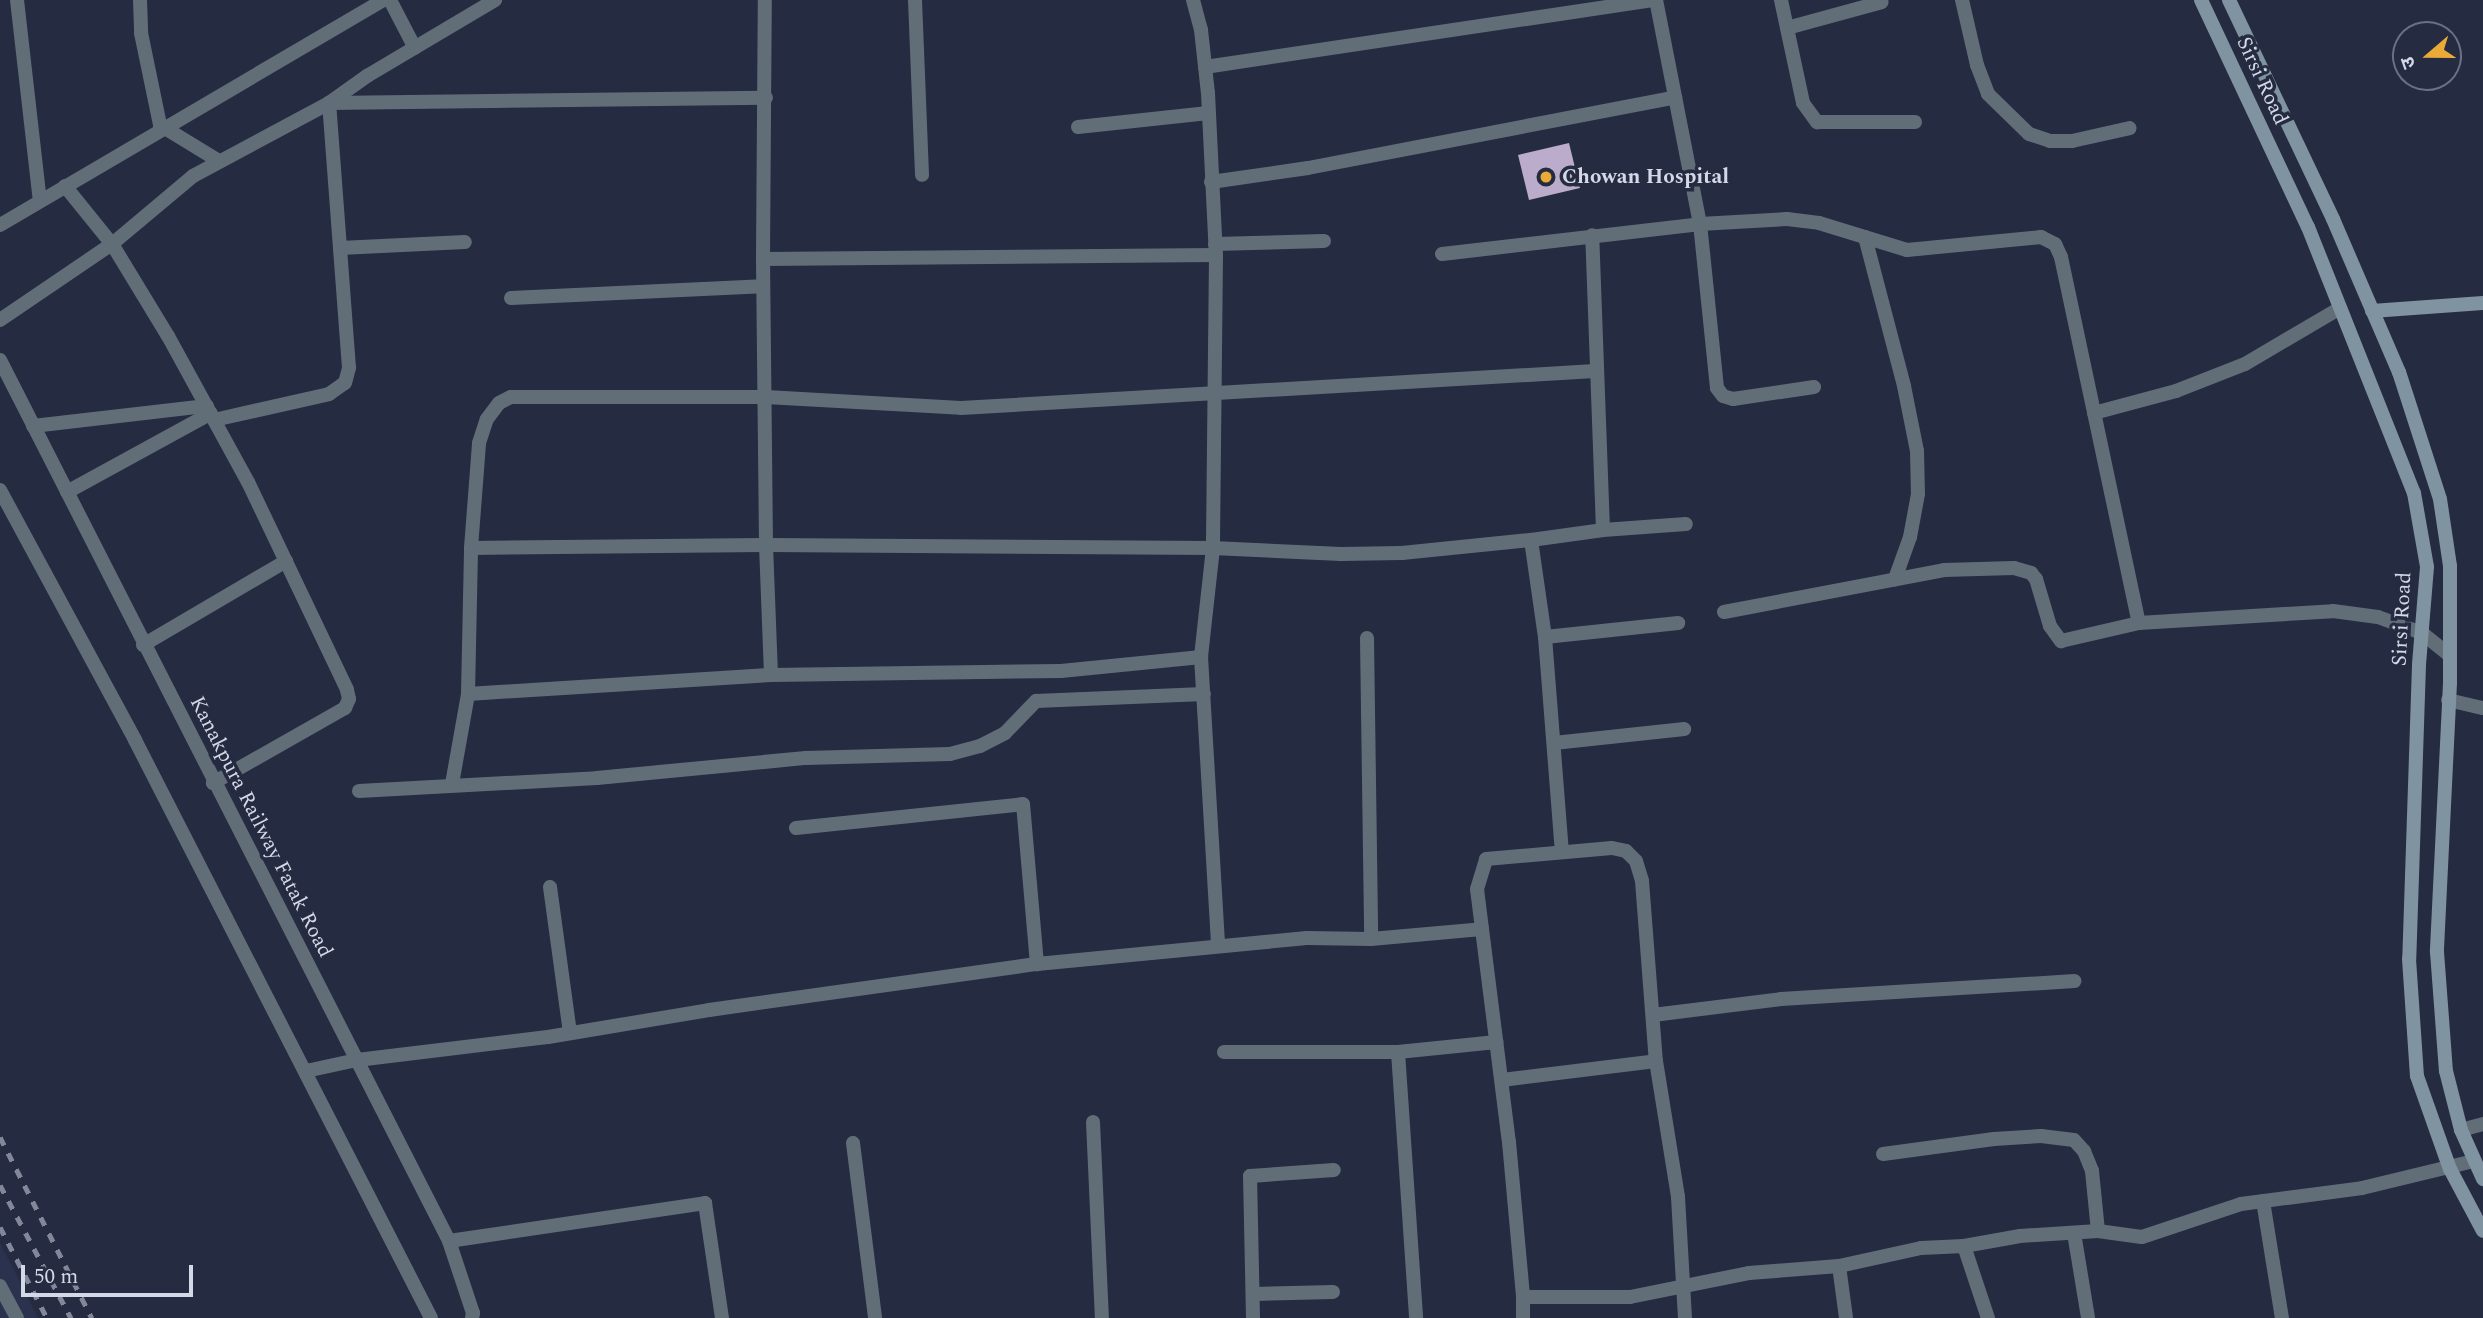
<!DOCTYPE html>
<meta charset="utf-8">
<style>
body{margin:0}
#map{position:relative;width:2483px;height:1318px;overflow:hidden;background:#252b41;font-family:Spectral,"Noto Sans Devanagari",serif}
div>[style]{position:absolute}
.built>*{inset:0;background:#2b324e}
.building>*{inset:0;background:#baacca}
.lane>*{height:14px;margin:-7px;padding:0 7px;transform-origin:7px;border-radius:7px;background:#626e77}
.street>*{height:14px;margin:-7px;padding:0 7px;transform-origin:7px;border-radius:7px;background:#626e77}
.secondary>*{height:14px;margin:-7px;padding:0 7px;transform-origin:7px;border-radius:7px;background:#8093a1}
.rail>*{height:5px;margin-top:-2.5px;transform-origin:0;background:repeating-linear-gradient(90deg,#828799 0 9px,transparent 0 18px)}
.dots>*{width:19px;height:19px;translate:-50% -50%;box-sizing:border-box;border:4px solid #252b41;border-radius:50%}
span{translate:-50% -50%;white-space:nowrap;text-align:center;line-height:1.15;-webkit-text-stroke:7px #252b41;paint-order:stroke}
.street-label{font-size:21px;color:#d4d9e7}
.poi-label{font-size:21px;color:#d4d9e7;font-weight:700}
.left{translate:0 -50%;text-align:left}
.north{position:absolute;left:2392px;top:21px;width:70px;height:70px;box-sizing:border-box;background:#252b41;border:2px solid #6b7183;border-radius:50%;rotate:250deg;font-size:19px;font-weight:700;line-height:28px;text-align:center;color:#d4d9e7}
.north::after{content:'';display:block;margin:auto;width:24px;height:32px;background:#eaaa38;clip-path:polygon(50% 0,100% 100%,50% 72%,0 100%)}
.scale{position:absolute;left:21px;top:1265px;width:172px;height:32px;box-sizing:border-box;border:4px solid #d4d9e7;border-top:0;padding-left:9px;font-size:21px;line-height:24px;white-space:nowrap;color:#d4d9e7;-webkit-text-stroke:5px #252b41;paint-order:stroke}
</style>
<div id="map">
<div class="built">
<i style="clip-path:polygon(0 1243px,13px 1268px,38px 1318px,0 1318px)"></i>
</div>
<div class="building">
<i style="clip-path:polygon(1569px 143px,1580px 188px,1529px 200px,1518px 155px)"></i>
</div>
<div class="lane">
<i style="left:0;top:1286px;width:36px;rotate:62deg"></i>
</div>
<div class="street">
<i style="left:17px;top:0;width:202px;rotate:83.5deg"></i>
<i style="left:140px;top:0;width:33px;rotate:88deg"></i>
<i style="left:141px;top:33px;width:94px;rotate:78.3deg"></i>
<i style="left:160px;top:125px;width:69px;rotate:31.4deg"></i>
<i style="left:390px;top:0;width:54px;rotate:62.5deg"></i>
<i style="left:915px;top:0;width:175px;rotate:87.7deg"></i>
<i style="left:1193px;top:0;width:31px;rotate:75deg"></i>
<i style="left:1201px;top:30px;width:63px;rotate:83.7deg"></i>
<i style="left:1208px;top:93px;width:162px;rotate:87.2deg"></i>
<i style="left:1216px;top:255px;width:293px;rotate:90.6deg"></i>
<i style="left:1213px;top:548px;width:110px;rotate:96.3deg"></i>
<i style="left:1201px;top:657px;width:289px;rotate:86.6deg"></i>
<i style="left:1781px;top:0;width:105px;rotate:77.9deg"></i>
<i style="left:1803px;top:103px;width:24px;rotate:54deg"></i>
<i style="left:1817px;top:122px;width:98px"></i>
<i style="left:1962px;top:0;width:67px;rotate:77deg"></i>
<i style="left:1977px;top:65px;width:31px;rotate:69deg"></i>
<i style="left:1988px;top:94px;width:57px;rotate:44.3deg"></i>
<i style="left:2029px;top:134px;width:22px;rotate:18deg"></i>
<i style="left:2050px;top:141px;width:22px"></i>
<i style="left:2072px;top:141px;width:59px;rotate:-12.6deg"></i>
<i style="left:1787px;top:28px;width:98px;rotate:-15.3deg"></i>
<i style="left:1205px;top:67px;width:451px;rotate:-8.5deg"></i>
<i style="left:1078px;top:127px;width:131px;rotate:-6.1deg"></i>
<i style="left:1211px;top:182px;width:98px;rotate:-8.2deg"></i>
<i style="left:1308px;top:168px;width:374px;rotate:-10.9deg"></i>
<i style="left:65px;top:186px;width:75px;rotate:51deg"></i>
<i style="left:112px;top:244px;width:108px;rotate:58.7deg"></i>
<i style="left:168px;top:336px;width:166px;rotate:61.3deg"></i>
<i style="left:248px;top:482px;width:230px;rotate:64.5deg"></i>
<i style="left:347px;top:690px;width:9px;rotate:77deg"></i>
<i style="left:349px;top:699px;width:10px;rotate:114deg"></i>
<i style="left:345px;top:708px;width:152px;rotate:150.4deg"></i>
<i style="left:0;top:225px;width:445px;rotate:-30.4deg"></i>
<i style="left:1865px;top:237px;width:154px;rotate:75.3deg"></i>
<i style="left:1904px;top:386px;width:66px;rotate:78.7deg"></i>
<i style="left:1917px;top:451px;width:43px;rotate:88.7deg"></i>
<i style="left:1918px;top:494px;width:44px;rotate:100.5deg"></i>
<i style="left:1910px;top:537px;width:45px;rotate:109.7deg"></i>
<i style="left:1215px;top:244px;width:109px;rotate:-1.6deg"></i>
<i style="left:340px;top:248px;width:125px;rotate:-2.7deg"></i>
<i style="left:1442px;top:254px;width:260px;rotate:-6.6deg"></i>
<i style="left:1700px;top:224px;width:228px;rotate:-101.1deg"></i>
<i style="left:763px;top:259px;width:259px;rotate:-89.6deg"></i>
<i style="left:511px;top:298px;width:251px;rotate:-2.7deg"></i>
<i style="left:0;top:320px;width:135px;rotate:-34.2deg"></i>
<i style="left:112px;top:244px;width:106px;rotate:-40deg"></i>
<i style="left:193px;top:176px;width:154px;rotate:-28.2deg"></i>
<i style="left:329px;top:103px;width:47px;rotate:-35.4deg"></i>
<i style="left:367px;top:76px;width:149px;rotate:-30.7deg"></i>
<i style="left:0;top:360px;width:989px;rotate:62.99deg"></i>
<i style="left:449px;top:1241px;width:76px;rotate:71.6deg"></i>
<i style="left:473px;top:1313px;width:5px;rotate:101deg"></i>
<i style="left:1814px;top:387px;width:82px;rotate:171.6deg"></i>
<i style="left:1733px;top:399px;width:10px;rotate:-163deg"></i>
<i style="left:1723px;top:396px;width:10px;rotate:-127deg"></i>
<i style="left:1717px;top:388px;width:165px;rotate:-95.9deg"></i>
<i style="left:1700px;top:224px;width:87px;rotate:-3.3deg"></i>
<i style="left:1787px;top:219px;width:32px;rotate:7deg"></i>
<i style="left:1819px;top:223px;width:92px;rotate:17.1deg"></i>
<i style="left:1907px;top:250px;width:135px;rotate:-5.5deg"></i>
<i style="left:2041px;top:237px;width:16px;rotate:27deg"></i>
<i style="left:2055px;top:244px;width:14px;rotate:65deg"></i>
<i style="left:2061px;top:257px;width:374px;rotate:78deg"></i>
<i style="left:2094px;top:413px;width:85px;rotate:-15deg"></i>
<i style="left:2176px;top:391px;width:74px;rotate:-21.4deg"></i>
<i style="left:2245px;top:364px;width:110px;rotate:-30.5deg"></i>
<i style="left:214px;top:420px;width:118px;rotate:-12.7deg"></i>
<i style="left:329px;top:394px;width:19px;rotate:-35deg"></i>
<i style="left:345px;top:383px;width:16px;rotate:-75deg"></i>
<i style="left:349px;top:368px;width:266px;rotate:-94.3deg"></i>
<i style="left:329px;top:103px;width:437px;rotate:-0.7deg"></i>
<i style="left:33px;top:426px;width:175px;rotate:-6.6deg"></i>
<i style="left:0;top:490px;width:284px;rotate:61.6deg"></i>
<i style="left:135px;top:740px;width:649px;rotate:62.88deg"></i>
<i style="left:67px;top:492px;width:164px;rotate:-28.7deg"></i>
<i style="left:1603px;top:530px;width:83px;rotate:-4.1deg"></i>
<i style="left:1531px;top:540px;width:73px;rotate:-7.9deg"></i>
<i style="left:1603px;top:530px;width:295px;rotate:-92.1deg"></i>
<i style="left:471px;top:548px;width:295px;rotate:-0.6deg"></i>
<i style="left:766px;top:545px;width:447px;rotate:0.4deg"></i>
<i style="left:1213px;top:548px;width:128px;rotate:2.7deg"></i>
<i style="left:1341px;top:554px;width:61px;rotate:-0.9deg"></i>
<i style="left:1402px;top:553px;width:130px;rotate:-5.8deg"></i>
<i style="left:1531px;top:540px;width:98px;rotate:81.8deg"></i>
<i style="left:1545px;top:637px;width:215px;rotate:85.5deg"></i>
<i style="left:1724px;top:612px;width:224px;rotate:-10.8deg"></i>
<i style="left:1944px;top:570px;width:70px;rotate:-1.6deg"></i>
<i style="left:2014px;top:568px;width:18px;rotate:16deg"></i>
<i style="left:2031px;top:573px;width:8px;rotate:50deg"></i>
<i style="left:2036px;top:579px;width:49px;rotate:73.4deg"></i>
<i style="left:2050px;top:626px;width:19px;rotate:54deg"></i>
<i style="left:2061px;top:641px;width:80px;rotate:-13deg"></i>
<i style="left:2139px;top:623px;width:194px;rotate:-3.5deg"></i>
<i style="left:2333px;top:611px;width:45px;rotate:7.6deg"></i>
<i style="left:2378px;top:617px;width:47px;rotate:20deg"></i>
<i style="left:2422px;top:633px;width:35px;rotate:39deg"></i>
<i style="left:1545px;top:637px;width:134px;rotate:-6deg"></i>
<i style="left:1367px;top:638px;width:301px;rotate:89.2deg"></i>
<i style="left:143px;top:645px;width:166px;rotate:-30.4deg"></i>
<i style="left:771px;top:675px;width:130px;rotate:-92.2deg"></i>
<i style="left:766px;top:545px;width:286px;rotate:-90.6deg"></i>
<i style="left:763px;top:259px;width:453px;rotate:-0.5deg"></i>
<i style="left:468px;top:694px;width:304px;rotate:-3.6deg"></i>
<i style="left:771px;top:675px;width:290px;rotate:-0.8deg"></i>
<i style="left:1061px;top:671px;width:141px;rotate:-5.7deg"></i>
<i style="left:2448px;top:700px;width:36px;rotate:13deg"></i>
<i style="left:1554px;top:743px;width:131px;rotate:-6.1deg"></i>
<i style="left:452px;top:784px;width:91px;rotate:-79.9deg"></i>
<i style="left:468px;top:694px;width:146px;rotate:-88.8deg"></i>
<i style="left:471px;top:548px;width:105px;rotate:-85.6deg"></i>
<i style="left:479px;top:443px;width:25px;rotate:-72deg"></i>
<i style="left:487px;top:419px;width:20px;rotate:-53deg"></i>
<i style="left:499px;top:403px;width:13px;rotate:-27deg"></i>
<i style="left:511px;top:397px;width:255px"></i>
<i style="left:766px;top:397px;width:195px;rotate:3.2deg"></i>
<i style="left:961px;top:408px;width:635px;rotate:-3.34deg"></i>
<i style="left:359px;top:791px;width:238px;rotate:-3.1deg"></i>
<i style="left:597px;top:778px;width:210px;rotate:-5.5deg"></i>
<i style="left:806px;top:758px;width:144px;rotate:-1.6deg"></i>
<i style="left:950px;top:754px;width:31px;rotate:-15deg"></i>
<i style="left:980px;top:746px;width:28px;rotate:-27deg"></i>
<i style="left:1005px;top:733px;width:45px;rotate:-45.9deg"></i>
<i style="left:1036px;top:701px;width:168px;rotate:-2.4deg"></i>
<i style="left:796px;top:828px;width:228px;rotate:-6deg"></i>
<i style="left:1023px;top:804px;width:161px;rotate:85deg"></i>
<i style="left:550px;top:887px;width:147px;rotate:82.2deg"></i>
<i style="left:1482px;top:929px;width:40px;rotate:-97.1deg"></i>
<i style="left:1477px;top:889px;width:31px;rotate:-73deg"></i>
<i style="left:1486px;top:859px;width:126px;rotate:-5deg"></i>
<i style="left:1612px;top:848px;width:14px;rotate:12deg"></i>
<i style="left:1626px;top:851px;width:14px;rotate:45deg"></i>
<i style="left:1636px;top:861px;width:21px;rotate:73deg"></i>
<i style="left:1642px;top:881px;width:181px;rotate:85.6deg"></i>
<i style="left:1656px;top:1061px;width:138px;rotate:80.8deg"></i>
<i style="left:1678px;top:1197px;width:121px;rotate:86.7deg"></i>
<i style="left:1653px;top:1015px;width:129px;rotate:-7.1deg"></i>
<i style="left:1781px;top:999px;width:294px;rotate:-3.5deg"></i>
<i style="left:1224px;top:1052px;width:174px"></i>
<i style="left:1398px;top:1052px;width:99px;rotate:-5.8deg"></i>
<i style="left:1398px;top:1052px;width:267px;rotate:86.1deg"></i>
<i style="left:306px;top:1071px;width:52px;rotate:-12.2deg"></i>
<i style="left:357px;top:1060px;width:192px;rotate:-6.9deg"></i>
<i style="left:548px;top:1037px;width:163px;rotate:-9.5deg"></i>
<i style="left:709px;top:1010px;width:331px;rotate:-8deg"></i>
<i style="left:1037px;top:964px;width:271px;rotate:-5.5deg"></i>
<i style="left:1307px;top:938px;width:64px;rotate:0.9deg"></i>
<i style="left:1371px;top:939px;width:111px;rotate:-5.1deg"></i>
<i style="left:1482px;top:929px;width:215px;rotate:82.8deg"></i>
<i style="left:1509px;top:1142px;width:156px;rotate:84.8deg"></i>
<i style="left:1502px;top:1080px;width:155px;rotate:-7deg"></i>
<i style="left:1093px;top:1122px;width:196px;rotate:87.4deg"></i>
<i style="left:2461px;top:1130px;width:23px;rotate:-15deg"></i>
<i style="left:853px;top:1143px;width:176px;rotate:82.8deg"></i>
<i style="left:1883px;top:1154px;width:112px;rotate:-7.7deg"></i>
<i style="left:1994px;top:1139px;width:47px;rotate:-3.7deg"></i>
<i style="left:2041px;top:1136px;width:33px;rotate:7deg"></i>
<i style="left:2074px;top:1140px;width:15px;rotate:48deg"></i>
<i style="left:2084px;top:1151px;width:22px;rotate:68deg"></i>
<i style="left:2092px;top:1171px;width:60px;rotate:84.3deg"></i>
<i style="left:2263px;top:1201px;width:119px;rotate:80.8deg"></i>
<i style="left:2074px;top:1233px;width:86px;rotate:80.6deg"></i>
<i style="left:449px;top:1241px;width:259px;rotate:-8.4deg"></i>
<i style="left:705px;top:1203px;width:116px;rotate:81.6deg"></i>
<i style="left:1964px;top:1246px;width:76px;rotate:71.6deg"></i>
<i style="left:1839px;top:1266px;width:52px;rotate:82.3deg"></i>
<i style="left:1254px;top:1294px;width:79px;rotate:-1.5deg"></i>
<i style="left:1253px;top:1318px;width:142px;rotate:-91.2deg"></i>
<i style="left:1250px;top:1176px;width:84px;rotate:-4.1deg"></i>
<i style="left:1523px;top:1318px;width:21px;rotate:-90deg"></i>
<i style="left:1523px;top:1297px;width:107px"></i>
<i style="left:1630px;top:1297px;width:121px;rotate:-11.4deg"></i>
<i style="left:1749px;top:1273px;width:90px;rotate:-4.4deg"></i>
<i style="left:1839px;top:1266px;width:84px;rotate:-12.4deg"></i>
<i style="left:1921px;top:1248px;width:43px;rotate:-2.7deg"></i>
<i style="left:1964px;top:1246px;width:57px;rotate:-10.1deg"></i>
<i style="left:2020px;top:1236px;width:78px;rotate:-3.7deg"></i>
<i style="left:2098px;top:1231px;width:44px;rotate:7.8deg"></i>
<i style="left:2142px;top:1237px;width:104px;rotate:-18.4deg"></i>
<i style="left:2241px;top:1204px;width:122px;rotate:-7.5deg"></i>
<i style="left:2362px;top:1188px;width:115px;rotate:-13.6deg"></i>
</div>
<div class="secondary">
<i style="left:2201px;top:0;width:251px;rotate:64.8deg"></i>
<i style="left:2308px;top:227px;width:286px;rotate:68.3deg"></i>
<i style="left:2414px;top:493px;width:75px;rotate:80deg"></i>
<i style="left:2427px;top:567px;width:98px;rotate:94.7deg"></i>
<i style="left:2419px;top:665px;width:294px;rotate:91.9deg"></i>
<i style="left:2409px;top:959px;width:117px;rotate:86.1deg"></i>
<i style="left:2417px;top:1076px;width:99px;rotate:70.5deg"></i>
<i style="left:2450px;top:1169px;width:70px;rotate:62deg"></i>
<i style="left:2229px;top:0;width:242px;rotate:64.6deg"></i>
<i style="left:2333px;top:219px;width:167px;rotate:66.7deg"></i>
<i style="left:2399px;top:372px;width:133px;rotate:72.1deg"></i>
<i style="left:2440px;top:499px;width:68px;rotate:81.5deg"></i>
<i style="left:2450px;top:566px;width:117px;rotate:90deg"></i>
<i style="left:2450px;top:683px;width:269px;rotate:92.8deg"></i>
<i style="left:2437px;top:952px;width:119px;rotate:85.7deg"></i>
<i style="left:2446px;top:1071px;width:61px;rotate:75.7deg"></i>
<i style="left:2461px;top:1130px;width:54px;rotate:65.8deg"></i>
<i style="left:2372px;top:311px;width:111px;rotate:-4.1deg"></i>
</div>
<div class="rail">
<i style="left:0;top:1137px;width:203px;rotate:63.1deg"></i>
<i style="left:0;top:1185px;width:151px;rotate:61.9deg"></i>
<i style="left:0;top:1227px;width:102px;rotate:62.7deg"></i>
</div>
<div class="dots">
<i style="left:1546px;top:177px;background:#eaaa38"></i>
</div>
<div class="street-label">
<span style="left:2262px;top:81px;rotate:65deg">Sirsi Road</span>
<span style="left:2402px;top:619px;rotate:-87deg">Sirsi Road</span>
<span style="left:261px;top:827px;rotate:63deg">Kanakpura Railway Fatak Road</span>
</div>
<div class="poi-label">
<span class="left" style="left:1562px;top:177px">Chowan Hospital</span>
</div>
<div class="north">उ</div>
<div class="scale">50 m</div>
</div>
